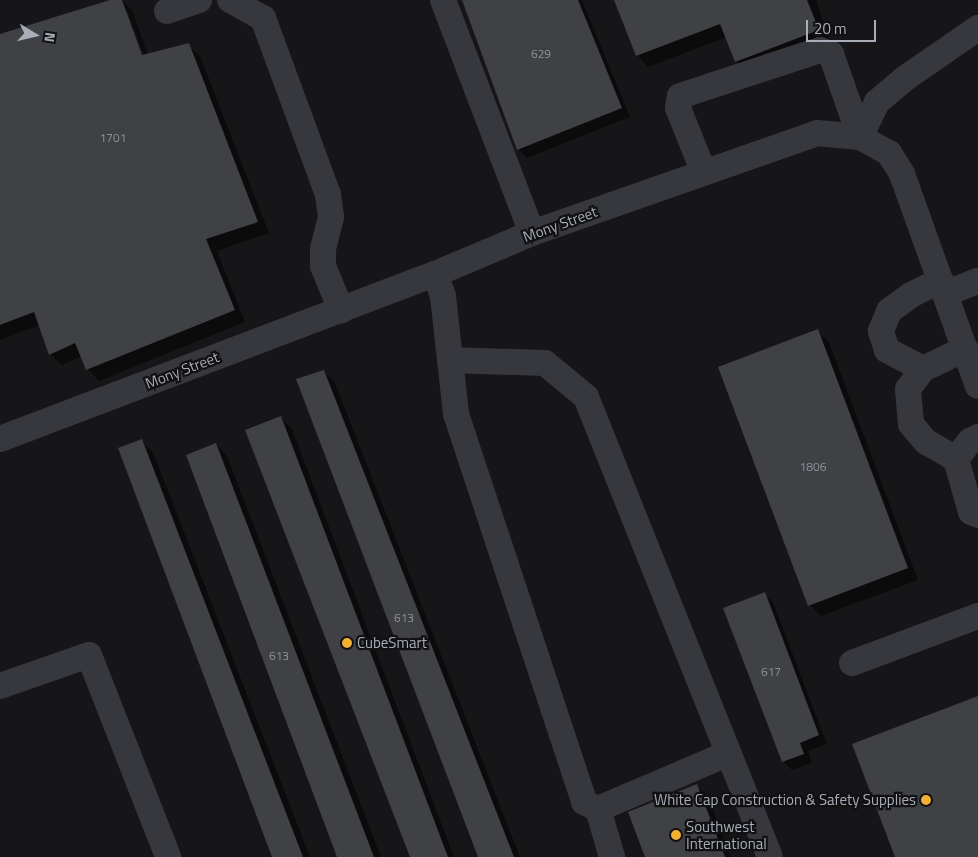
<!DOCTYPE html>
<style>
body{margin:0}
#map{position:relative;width:978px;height:857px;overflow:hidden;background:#161618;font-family:"Titillium Web",sans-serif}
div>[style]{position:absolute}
.shadow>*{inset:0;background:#0007}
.building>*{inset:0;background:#404145}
.minor>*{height:26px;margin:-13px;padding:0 13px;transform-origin:13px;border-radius:13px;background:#37383d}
.dots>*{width:14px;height:14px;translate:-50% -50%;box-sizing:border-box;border:2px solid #111113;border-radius:50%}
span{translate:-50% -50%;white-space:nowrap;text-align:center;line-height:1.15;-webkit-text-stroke:4.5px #111113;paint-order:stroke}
.number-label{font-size:12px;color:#8e929b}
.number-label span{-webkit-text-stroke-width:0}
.street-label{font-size:15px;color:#a8adb8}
.poi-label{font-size:15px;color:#a8adb8}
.left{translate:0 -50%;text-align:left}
.right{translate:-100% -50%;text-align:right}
.north{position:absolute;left:10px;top:10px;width:50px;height:50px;-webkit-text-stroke:4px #111113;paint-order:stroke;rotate:99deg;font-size:14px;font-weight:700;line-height:20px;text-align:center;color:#a8adb8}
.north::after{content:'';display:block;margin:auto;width:18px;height:22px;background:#a8adb8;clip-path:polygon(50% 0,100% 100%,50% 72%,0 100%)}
.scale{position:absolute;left:806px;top:20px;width:70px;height:22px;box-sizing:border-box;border:2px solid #a8adb8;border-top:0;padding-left:6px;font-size:15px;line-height:18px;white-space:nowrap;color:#a8adb8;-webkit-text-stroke:4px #111113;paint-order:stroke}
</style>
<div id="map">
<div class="shadow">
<i style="clip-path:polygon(evenodd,114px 0,122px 0,132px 10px,148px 55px,188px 45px,200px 56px,269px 233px,217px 251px,245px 322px,99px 381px,88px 369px,82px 356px,62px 365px,50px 354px,40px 325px,0 340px,0 35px,114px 0,124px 10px,127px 10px,146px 61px,143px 61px,124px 10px)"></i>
<i style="clip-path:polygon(463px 0,582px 0,630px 117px,527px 158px,518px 149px)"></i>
<i style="clip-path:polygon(615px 0,816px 0,830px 41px,748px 73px,736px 61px,727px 37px,648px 67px,637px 55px)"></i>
<i style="clip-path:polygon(817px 331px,829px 342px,918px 580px,821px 616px,810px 605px)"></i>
<i style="clip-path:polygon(324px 371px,335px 383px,520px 857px,479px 857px)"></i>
<i style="clip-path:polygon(281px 418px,292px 429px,454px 857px,411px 857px)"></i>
<i style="clip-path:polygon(141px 441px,153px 452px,310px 857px,273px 857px)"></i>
<i style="clip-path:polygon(216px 444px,227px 456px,381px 857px,338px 857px)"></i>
<i style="clip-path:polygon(764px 594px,773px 602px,827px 744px,808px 751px,812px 763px,792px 770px,783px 761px)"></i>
<i style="clip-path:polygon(696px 785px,708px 797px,731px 857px,646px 857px)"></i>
</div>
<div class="building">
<i style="clip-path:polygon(110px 0,122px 0,142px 55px,189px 43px,258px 222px,206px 239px,235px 310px,86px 370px,75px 343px,49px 355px,34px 312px,0 325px,0 34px)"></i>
<i style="clip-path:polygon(462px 0,578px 0,622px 108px,517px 150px)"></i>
<i style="clip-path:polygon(614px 0,807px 0,819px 30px,735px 62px,720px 24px,636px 56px)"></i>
<i style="clip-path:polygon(818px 329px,908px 568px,808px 606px,718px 367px)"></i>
<i style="clip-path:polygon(324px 370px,514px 857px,478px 857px,296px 379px)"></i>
<i style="clip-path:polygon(281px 416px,448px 857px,410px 857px,245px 430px)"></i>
<i style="clip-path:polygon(142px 439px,303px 857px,272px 857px,118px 448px)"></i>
<i style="clip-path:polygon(216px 443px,374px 857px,337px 857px,186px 455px)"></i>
<i style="clip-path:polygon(765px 592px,819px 735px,800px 743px,804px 754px,782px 762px,723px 608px)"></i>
<i style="clip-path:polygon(978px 696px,978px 857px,895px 857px,852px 744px)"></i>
<i style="clip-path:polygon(697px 784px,725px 857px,645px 857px,628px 812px)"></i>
</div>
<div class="minor">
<i style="left:230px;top:0;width:38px;rotate:29deg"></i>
<i style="left:263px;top:18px;width:189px;rotate:69.8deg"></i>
<i style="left:328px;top:195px;width:22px;rotate:82deg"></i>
<i style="left:331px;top:217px;width:32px;rotate:104deg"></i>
<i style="left:323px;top:248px;width:18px;rotate:90deg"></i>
<i style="left:323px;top:266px;width:48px;rotate:67.8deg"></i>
<i style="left:443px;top:0;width:249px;rotate:69.1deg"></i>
<i style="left:167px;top:11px;width:34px;rotate:-19deg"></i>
<i style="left:860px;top:137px;width:39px;rotate:-64deg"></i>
<i style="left:877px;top:102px;width:35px;rotate:-40deg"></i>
<i style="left:904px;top:79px;width:90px;rotate:-34.6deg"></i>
<i style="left:704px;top:173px;width:70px;rotate:-111.8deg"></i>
<i style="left:678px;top:108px;width:12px;rotate:-81deg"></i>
<i style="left:680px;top:96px;width:147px;rotate:-18.2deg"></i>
<i style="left:820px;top:50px;width:12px;rotate:20deg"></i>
<i style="left:831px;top:54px;width:88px;rotate:70.7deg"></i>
<i style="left:435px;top:274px;width:23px;rotate:70deg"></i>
<i style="left:443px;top:296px;width:119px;rotate:83.7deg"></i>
<i style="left:456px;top:414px;width:409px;rotate:71.7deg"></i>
<i style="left:584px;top:802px;width:16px;rotate:27deg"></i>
<i style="left:598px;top:809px;width:142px;rotate:-23.1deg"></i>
<i style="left:945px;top:294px;width:35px;rotate:-22deg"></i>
<i style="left:450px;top:360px;width:95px;rotate:1.8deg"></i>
<i style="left:545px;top:363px;width:53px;rotate:39.7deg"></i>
<i style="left:586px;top:397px;width:495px;rotate:68.2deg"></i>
<i style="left:923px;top:369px;width:41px;rotate:-152.2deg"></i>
<i style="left:887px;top:350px;width:20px;rotate:-108deg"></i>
<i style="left:881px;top:331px;width:22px;rotate:-68deg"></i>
<i style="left:889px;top:311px;width:27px;rotate:-36deg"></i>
<i style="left:911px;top:295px;width:33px;rotate:-27deg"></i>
<i style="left:978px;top:437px;width:9px;rotate:153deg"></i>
<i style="left:970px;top:441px;width:23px;rotate:128deg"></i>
<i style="left:956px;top:459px;width:55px;rotate:74.2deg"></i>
<i style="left:971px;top:512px;width:8px;rotate:23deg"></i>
<i style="left:0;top:439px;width:465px;rotate:-20.8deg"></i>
<i style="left:435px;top:274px;width:105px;rotate:-22.9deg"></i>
<i style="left:532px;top:233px;width:302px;rotate:-19.3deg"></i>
<i style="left:817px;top:133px;width:43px;rotate:5.3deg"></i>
<i style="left:860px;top:137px;width:33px;rotate:29deg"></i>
<i style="left:889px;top:153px;width:25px;rotate:58deg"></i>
<i style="left:902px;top:174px;width:225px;rotate:70.3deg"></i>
<i style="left:956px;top:459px;width:34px;rotate:-150deg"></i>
<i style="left:926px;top:442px;width:23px;rotate:-130deg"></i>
<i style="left:911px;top:424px;width:35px;rotate:-95deg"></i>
<i style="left:908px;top:389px;width:25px;rotate:-53deg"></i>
<i style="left:923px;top:369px;width:47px;rotate:-25.5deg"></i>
<i style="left:852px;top:663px;width:134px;rotate:-20.5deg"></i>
<i style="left:0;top:686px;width:94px;rotate:-19.2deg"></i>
<i style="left:89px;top:655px;width:217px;rotate:68.6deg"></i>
<i style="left:598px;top:809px;width:50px;rotate:73.7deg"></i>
</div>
<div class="dots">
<i style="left:347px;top:643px;background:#f2b134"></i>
<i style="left:926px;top:800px;background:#f2b134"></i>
<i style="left:676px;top:835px;background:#f2b134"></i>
</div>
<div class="number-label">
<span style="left:541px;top:54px">629</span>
<span style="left:113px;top:138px">1701</span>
<span style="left:813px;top:467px">1806</span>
<span style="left:404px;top:618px">613</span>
<span style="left:279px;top:656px">613</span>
<span style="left:771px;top:672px">617</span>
</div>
<div class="street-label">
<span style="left:560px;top:224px;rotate:-20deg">Mony Street</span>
<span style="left:182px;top:370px;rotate:-21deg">Mony Street</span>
</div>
<div class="poi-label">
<span class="left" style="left:357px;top:643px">CubeSmart</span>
<span class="right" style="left:916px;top:800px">White Cap Construction &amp; Safety Supplies</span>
<span class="left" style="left:686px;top:835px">Southwest<br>International</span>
</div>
<div class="north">N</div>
<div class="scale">20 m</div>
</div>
